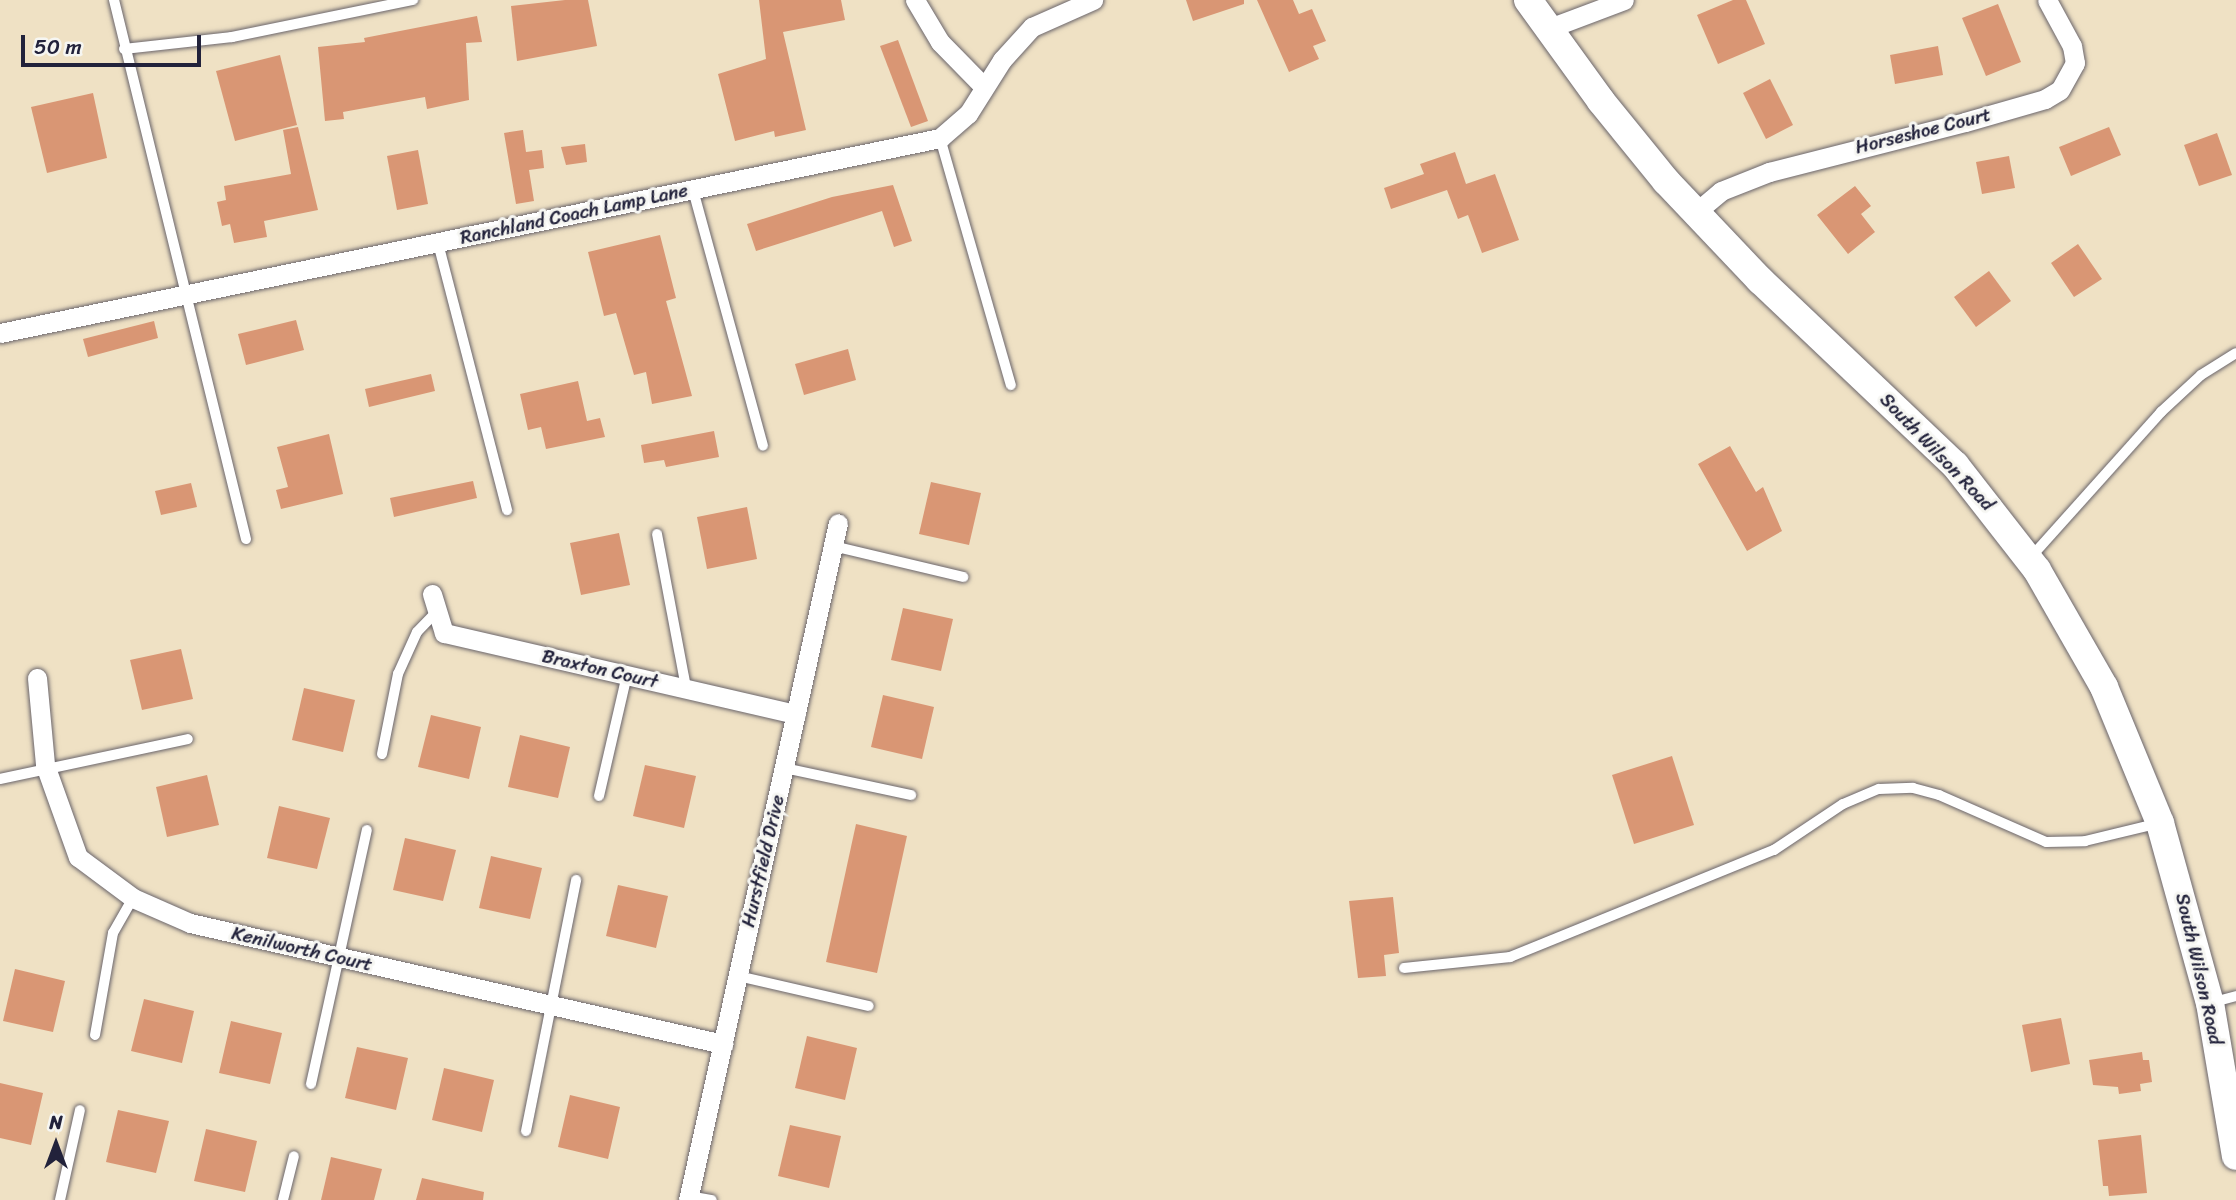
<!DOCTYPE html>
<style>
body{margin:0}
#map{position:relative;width:2236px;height:1200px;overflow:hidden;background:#efe1c4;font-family:Sriracha,sans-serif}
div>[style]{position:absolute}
.building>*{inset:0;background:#d99674}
.roads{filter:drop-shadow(0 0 2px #6a656b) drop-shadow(0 0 2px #6a656b)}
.lane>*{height:10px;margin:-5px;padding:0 5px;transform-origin:5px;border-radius:5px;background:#fff}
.street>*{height:19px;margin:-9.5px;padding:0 9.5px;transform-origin:9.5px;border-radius:9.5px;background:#fff}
.secondary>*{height:28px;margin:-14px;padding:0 14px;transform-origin:14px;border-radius:14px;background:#fff}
span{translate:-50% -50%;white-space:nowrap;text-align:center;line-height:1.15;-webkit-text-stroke:6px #f6f6f2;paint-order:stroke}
.street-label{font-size:19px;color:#22223b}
.north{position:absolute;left:21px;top:1109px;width:70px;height:70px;-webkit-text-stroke:5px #f6f6f2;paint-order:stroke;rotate:0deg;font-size:19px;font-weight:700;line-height:28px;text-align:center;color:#22223b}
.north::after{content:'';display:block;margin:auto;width:24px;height:32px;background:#22223b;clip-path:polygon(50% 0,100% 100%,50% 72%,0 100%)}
.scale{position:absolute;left:21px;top:35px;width:180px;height:32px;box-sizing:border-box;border:4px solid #22223b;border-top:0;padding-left:9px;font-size:21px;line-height:24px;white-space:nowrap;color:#22223b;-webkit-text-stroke:5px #f6f6f2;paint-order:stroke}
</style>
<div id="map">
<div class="building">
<i style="clip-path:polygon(565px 0,588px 0,597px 46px,517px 61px,511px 6px)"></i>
<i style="clip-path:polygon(759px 0,841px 0,845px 20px,783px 32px,806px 130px,775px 137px,774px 131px,735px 141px,718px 74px,766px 59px)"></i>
<i style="clip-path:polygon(1186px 0,1244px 0,1244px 4px,1193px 21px)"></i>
<i style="clip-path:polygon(1257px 0,1293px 0,1299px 14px,1312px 9px,1326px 41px,1313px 46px,1319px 59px,1289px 72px)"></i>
<i style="clip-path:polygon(1733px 0,1746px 0,1765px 44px,1718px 64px,1697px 15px)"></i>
<i style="clip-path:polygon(1998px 4px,2021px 62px,1986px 76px,1962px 18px)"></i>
<i style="clip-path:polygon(477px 16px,482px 42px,466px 43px,469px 100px,427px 109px,425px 97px,343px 112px,344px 119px,325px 121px,318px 47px,365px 42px,364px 38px)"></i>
<i style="clip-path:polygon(898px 40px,928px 121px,911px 127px,880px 46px)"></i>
<i style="clip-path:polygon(1938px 46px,1943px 75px,1895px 84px,1890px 55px)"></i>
<i style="clip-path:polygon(280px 55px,297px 125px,235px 141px,216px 71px)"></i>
<i style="clip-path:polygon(1770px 79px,1793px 125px,1766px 139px,1743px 93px)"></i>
<i style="clip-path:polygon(93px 93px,107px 158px,47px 173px,31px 107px)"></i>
<i style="clip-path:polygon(298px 127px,318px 210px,264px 221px,267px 237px,234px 243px,230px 224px,222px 226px,217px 202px,226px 200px,224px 186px,291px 174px,283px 130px)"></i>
<i style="clip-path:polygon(2109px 127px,2121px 155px,2071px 176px,2059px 147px)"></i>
<i style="clip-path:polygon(523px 130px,526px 152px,542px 150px,544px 168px,529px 170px,534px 201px,516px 204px,504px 133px)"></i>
<i style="clip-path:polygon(2217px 133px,2232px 175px,2199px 186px,2184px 145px)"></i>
<i style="clip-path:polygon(585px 144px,587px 162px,566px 165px,561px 147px)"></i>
<i style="clip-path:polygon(418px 150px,428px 204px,397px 210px,387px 156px)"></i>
<i style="clip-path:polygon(1455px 152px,1466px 184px,1495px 174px,1519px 240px,1482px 253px,1468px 215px,1458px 219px,1447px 190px,1391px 209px,1384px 188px,1424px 174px,1420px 164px)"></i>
<i style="clip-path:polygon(2009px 156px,2015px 188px,1982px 194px,1976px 162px)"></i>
<i style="clip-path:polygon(893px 185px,912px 241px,894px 247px,882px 211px,756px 251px,747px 224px,832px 197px)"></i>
<i style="clip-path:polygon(1855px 186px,1871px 206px,1861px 214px,1875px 232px,1848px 254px,1817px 215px)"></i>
<i style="clip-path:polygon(660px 235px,676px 298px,666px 301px,692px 396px,652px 404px,646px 372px,634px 375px,616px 313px,604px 316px,588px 252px)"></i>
<i style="clip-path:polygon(2078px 244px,2102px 279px,2074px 297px,2051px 263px)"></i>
<i style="clip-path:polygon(1989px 271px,2011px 301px,1976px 327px,1954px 297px)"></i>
<i style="clip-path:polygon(296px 320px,304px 350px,246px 365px,238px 334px)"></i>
<i style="clip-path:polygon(154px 321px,158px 338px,88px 357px,83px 339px)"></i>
<i style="clip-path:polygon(848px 349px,856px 380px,804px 395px,795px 364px)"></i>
<i style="clip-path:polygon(431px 374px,435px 391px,369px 407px,365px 389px)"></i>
<i style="clip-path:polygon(578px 381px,587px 421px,600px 418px,605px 437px,546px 449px,541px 427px,528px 430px,520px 394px)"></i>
<i style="clip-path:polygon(714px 431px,719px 457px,666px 467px,664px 460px,644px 463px,641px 445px)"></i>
<i style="clip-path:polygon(329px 434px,343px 494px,281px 509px,276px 490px,288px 487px,277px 447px)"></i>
<i style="clip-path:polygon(1730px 446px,1756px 492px,1763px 487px,1782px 531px,1747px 551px,1698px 464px)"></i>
<i style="clip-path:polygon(473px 481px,477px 498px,394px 517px,390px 498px)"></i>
<i style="clip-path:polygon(931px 482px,981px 493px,969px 545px,919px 534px)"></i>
<i style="clip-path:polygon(191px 483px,197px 507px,161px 515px,155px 491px)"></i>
<i style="clip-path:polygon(747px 507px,757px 559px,707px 569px,697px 517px)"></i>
<i style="clip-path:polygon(619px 533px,630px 585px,581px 595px,570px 543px)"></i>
<i style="clip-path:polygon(903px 608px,953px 619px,941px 671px,891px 660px)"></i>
<i style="clip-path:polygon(181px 649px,193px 699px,142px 710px,130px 660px)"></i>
<i style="clip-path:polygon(304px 688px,355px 700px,343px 752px,292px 740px)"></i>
<i style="clip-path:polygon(883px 695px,934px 707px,922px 759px,871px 747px)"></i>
<i style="clip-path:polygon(431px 715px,481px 727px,469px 779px,418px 767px)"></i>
<i style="clip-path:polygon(520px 735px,570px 747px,558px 798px,508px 787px)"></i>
<i style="clip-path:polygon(1672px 756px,1694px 825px,1634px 844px,1612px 775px)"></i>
<i style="clip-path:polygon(645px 765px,696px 776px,684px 828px,633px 816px)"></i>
<i style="clip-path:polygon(207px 775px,219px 825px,167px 837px,156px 787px)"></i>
<i style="clip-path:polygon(279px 806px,330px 818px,317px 869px,267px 858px)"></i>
<i style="clip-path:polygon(856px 824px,907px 836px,877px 973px,826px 962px)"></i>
<i style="clip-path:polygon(405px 838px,456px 850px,443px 901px,393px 890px)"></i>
<i style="clip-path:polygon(491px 856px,542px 868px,530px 919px,479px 908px)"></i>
<i style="clip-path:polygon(618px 885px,668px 896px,656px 948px,606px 936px)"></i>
<i style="clip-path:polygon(1393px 897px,1399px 953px,1384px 955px,1386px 976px,1358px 978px,1349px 901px)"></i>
<i style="clip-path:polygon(15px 969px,65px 981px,53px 1032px,3px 1021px)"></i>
<i style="clip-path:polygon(144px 999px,194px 1011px,182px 1063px,131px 1051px)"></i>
<i style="clip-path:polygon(2061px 1018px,2070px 1064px,2031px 1072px,2022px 1025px)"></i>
<i style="clip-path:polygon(231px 1021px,282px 1033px,270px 1084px,219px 1073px)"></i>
<i style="clip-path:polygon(807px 1036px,857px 1048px,845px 1100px,795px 1088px)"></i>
<i style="clip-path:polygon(357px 1047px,408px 1058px,396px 1110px,345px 1098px)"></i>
<i style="clip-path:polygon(2142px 1052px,2143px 1060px,2149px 1060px,2152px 1082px,2140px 1084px,2141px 1091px,2119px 1094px,2118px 1087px,2093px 1085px,2089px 1060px)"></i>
<i style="clip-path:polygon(444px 1068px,494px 1080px,482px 1132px,432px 1120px)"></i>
<i style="clip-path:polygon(0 1083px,43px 1093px,31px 1145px,0 1138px)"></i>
<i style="clip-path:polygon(570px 1095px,620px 1107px,608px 1159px,558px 1147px)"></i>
<i style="clip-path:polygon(118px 1110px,169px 1121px,156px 1173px,106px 1162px)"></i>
<i style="clip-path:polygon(790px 1125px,841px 1136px,829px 1188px,778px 1176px)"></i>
<i style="clip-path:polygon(206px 1129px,257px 1141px,245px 1192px,194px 1181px)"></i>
<i style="clip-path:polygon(2141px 1135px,2147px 1193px,2109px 1196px,2108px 1186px,2103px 1186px,2098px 1140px)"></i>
<i style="clip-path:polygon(331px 1157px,382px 1169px,374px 1200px,321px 1200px)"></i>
<i style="clip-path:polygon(422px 1178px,484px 1192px,483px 1200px,416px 1200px)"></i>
</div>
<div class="roads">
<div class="lane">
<i style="left:114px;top:0;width:555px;rotate:76.24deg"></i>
<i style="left:124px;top:49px;width:109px;rotate:-6.3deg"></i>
<i style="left:232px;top:37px;width:185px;rotate:-11.6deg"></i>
<i style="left:940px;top:138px;width:257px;rotate:74deg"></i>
<i style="left:693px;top:190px;width:265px;rotate:74.7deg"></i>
<i style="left:438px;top:243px;width:276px;rotate:75.5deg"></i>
<i style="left:657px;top:534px;width:157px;rotate:79.3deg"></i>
<i style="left:833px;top:546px;width:134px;rotate:13.4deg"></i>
<i style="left:2031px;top:557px;width:195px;rotate:-48.1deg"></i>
<i style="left:2161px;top:412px;width:54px;rotate:-42.8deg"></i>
<i style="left:2201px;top:375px;width:41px;rotate:-32.2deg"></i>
<i style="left:382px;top:754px;width:82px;rotate:-78.7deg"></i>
<i style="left:398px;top:674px;width:46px;rotate:-65.7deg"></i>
<i style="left:417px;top:632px;width:29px;rotate:-46deg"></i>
<i style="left:784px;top:768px;width:130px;rotate:12deg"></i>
<i style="left:0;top:779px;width:192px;rotate:-12deg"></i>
<i style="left:599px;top:796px;width:124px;rotate:-77deg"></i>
<i style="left:1404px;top:968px;width:107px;rotate:-5.9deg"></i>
<i style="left:1510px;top:957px;width:285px;rotate:-22.1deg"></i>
<i style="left:1774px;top:850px;width:83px;rotate:-33.7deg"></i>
<i style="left:1843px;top:804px;width:39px;rotate:-23deg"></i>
<i style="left:1879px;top:789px;width:34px;rotate:-2deg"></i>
<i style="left:1913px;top:788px;width:27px;rotate:15deg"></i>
<i style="left:1939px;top:795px;width:117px;rotate:23.7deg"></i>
<i style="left:2046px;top:842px;width:39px;rotate:-1deg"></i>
<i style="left:2085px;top:841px;width:73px;rotate:-13.5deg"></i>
<i style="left:738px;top:976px;width:134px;rotate:12.9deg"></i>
<i style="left:2214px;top:1002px;width:23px;rotate:-15deg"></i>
<i style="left:95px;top:1035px;width:104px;rotate:-80deg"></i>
<i style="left:113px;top:933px;width:40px;rotate:-60.3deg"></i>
<i style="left:311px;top:1084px;width:260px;rotate:-77.6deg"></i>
<i style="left:526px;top:1131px;width:256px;rotate:-78.7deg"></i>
<i style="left:689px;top:1196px;width:23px;rotate:10deg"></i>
<i style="left:60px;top:1200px;width:92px;rotate:-77.5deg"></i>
<i style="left:283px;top:1200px;width:45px;rotate:-76deg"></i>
</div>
<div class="street">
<i style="left:915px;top:0;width:49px;rotate:59.2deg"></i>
<i style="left:940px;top:42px;width:63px;rotate:45.6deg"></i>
<i style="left:1547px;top:29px;width:82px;rotate:-20.6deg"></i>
<i style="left:1695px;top:213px;width:34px;rotate:-40deg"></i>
<i style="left:1721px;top:191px;width:52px;rotate:-21.6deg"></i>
<i style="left:1769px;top:172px;width:202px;rotate:-14.3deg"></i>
<i style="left:1965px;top:122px;width:83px;rotate:-16deg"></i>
<i style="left:2045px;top:99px;width:17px;rotate:-31deg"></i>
<i style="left:2060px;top:90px;width:31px;rotate:-61deg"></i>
<i style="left:2075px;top:63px;width:17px;rotate:-100deg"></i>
<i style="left:2072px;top:46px;width:52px;rotate:-118.5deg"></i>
<i style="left:0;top:333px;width:960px;rotate:-11.72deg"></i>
<i style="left:940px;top:138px;width:37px;rotate:-41deg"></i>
<i style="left:968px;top:114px;width:64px;rotate:-57.8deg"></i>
<i style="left:1002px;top:60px;width:45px;rotate:-47.7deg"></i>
<i style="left:1032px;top:27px;width:67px;rotate:-23.9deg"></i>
<i style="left:432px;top:594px;width:41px;rotate:72.9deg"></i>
<i style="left:444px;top:633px;width:361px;rotate:13deg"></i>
<i style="left:37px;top:678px;width:87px;rotate:84.7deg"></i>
<i style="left:45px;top:765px;width:98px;rotate:70.3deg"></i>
<i style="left:78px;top:857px;width:69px;rotate:36.7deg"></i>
<i style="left:133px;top:898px;width:62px;rotate:23.7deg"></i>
<i style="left:190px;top:923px;width:547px;rotate:12.79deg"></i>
<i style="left:688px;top:1200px;width:693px;rotate:-77.51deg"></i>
</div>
<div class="secondary">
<i style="left:1528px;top:0;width:125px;rotate:54.1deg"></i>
<i style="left:1601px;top:101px;width:103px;rotate:50.9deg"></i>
<i style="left:1666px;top:181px;width:137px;rotate:46.5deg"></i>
<i style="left:1760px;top:280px;width:269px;rotate:43.5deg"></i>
<i style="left:1955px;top:465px;width:133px;rotate:52deg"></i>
<i style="left:2037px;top:570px;width:135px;rotate:60.2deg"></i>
<i style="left:2104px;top:687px;width:147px;rotate:67.6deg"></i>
<i style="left:2160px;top:823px;width:187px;rotate:74.5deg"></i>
<i style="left:2210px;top:1003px;width:155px;rotate:80.4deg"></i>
</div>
</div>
<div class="street-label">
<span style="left:1923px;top:131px;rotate:-14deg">Horseshoe Court</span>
<span style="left:574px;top:214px;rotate:-12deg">Ranchland Coach Lamp Lane</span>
<span style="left:1937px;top:452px;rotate:46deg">South Wilson Road</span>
<span style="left:600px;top:669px;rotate:13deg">Braxton Court</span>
<span style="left:763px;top:861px;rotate:-77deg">Hurstfield Drive</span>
<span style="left:302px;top:949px;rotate:13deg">Kenilworth Court</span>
<span style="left:2199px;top:969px;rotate:77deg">South Wilson Road</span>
</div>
<div class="north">N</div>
<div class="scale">50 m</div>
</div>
